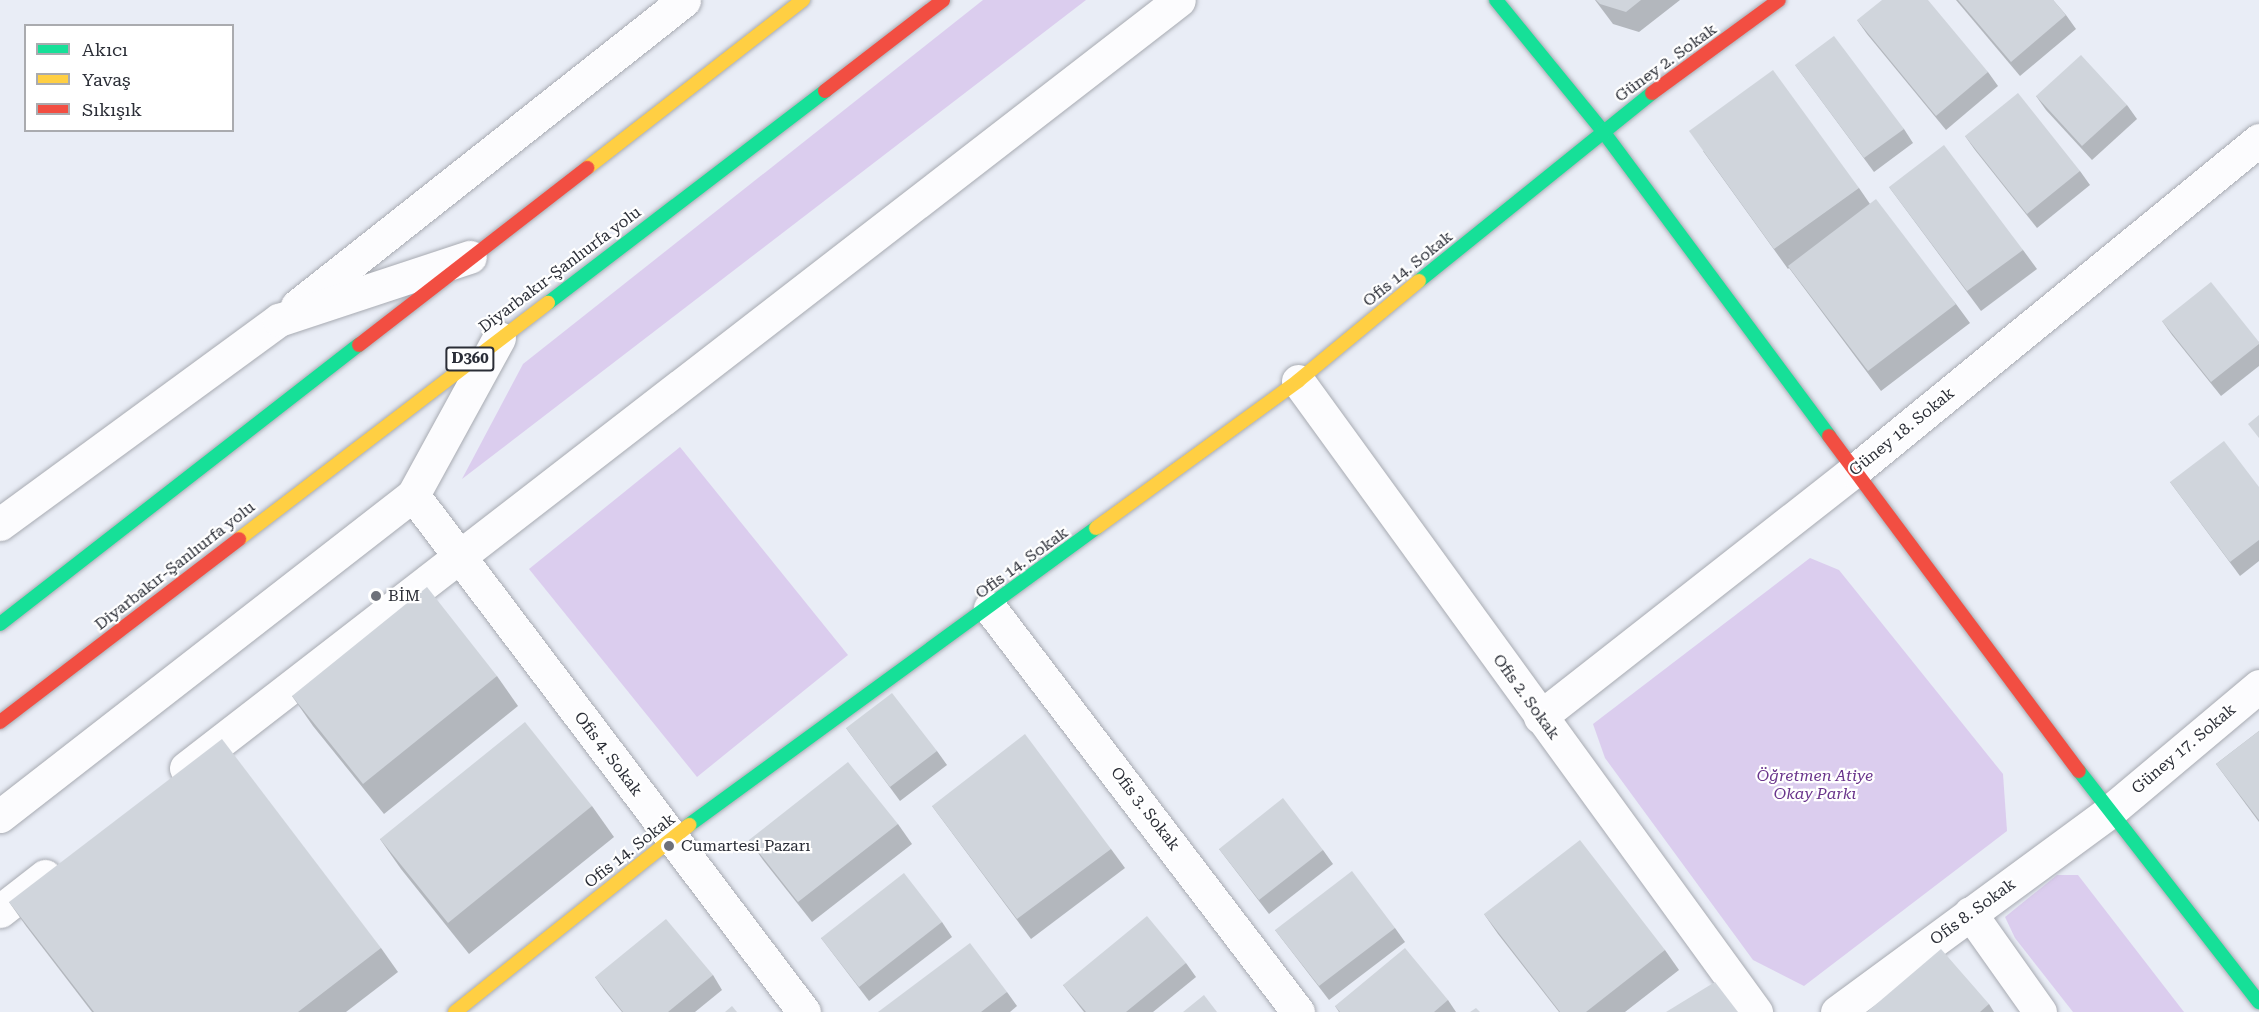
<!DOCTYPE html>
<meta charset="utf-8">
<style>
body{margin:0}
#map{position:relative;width:2259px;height:1012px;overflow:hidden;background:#e9edf6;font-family:"Roboto Serif",serif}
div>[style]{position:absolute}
.green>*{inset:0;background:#dbcdee}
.roads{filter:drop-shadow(0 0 2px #a8abb2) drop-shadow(0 0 2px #a8abb2)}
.street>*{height:33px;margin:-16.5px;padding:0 16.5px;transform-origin:16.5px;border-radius:16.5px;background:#fcfcfe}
.fast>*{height:14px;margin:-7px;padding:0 7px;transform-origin:7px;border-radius:7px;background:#16e098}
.slow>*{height:14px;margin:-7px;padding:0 7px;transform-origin:7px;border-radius:7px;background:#ffcf43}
.jam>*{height:14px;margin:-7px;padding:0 7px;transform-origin:7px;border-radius:7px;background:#f24e42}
.wall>*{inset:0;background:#b3b7bd}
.building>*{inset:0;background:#d0d5dc}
.dots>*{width:16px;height:16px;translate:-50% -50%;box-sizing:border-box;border:3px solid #fff;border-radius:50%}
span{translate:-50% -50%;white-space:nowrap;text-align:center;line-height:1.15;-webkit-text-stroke:4.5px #fff;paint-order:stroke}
.shield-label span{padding:2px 4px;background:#fff;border:2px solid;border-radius:4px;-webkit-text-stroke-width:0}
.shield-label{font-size:15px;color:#2b2e37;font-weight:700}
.street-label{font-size:16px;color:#2b2e37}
.poi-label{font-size:16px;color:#2b2e37}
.left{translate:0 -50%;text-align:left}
.park-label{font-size:16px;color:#6a358c;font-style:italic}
.legend{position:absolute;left:24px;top:24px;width:210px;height:108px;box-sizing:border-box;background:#fff;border:2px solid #aaabaf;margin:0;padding:8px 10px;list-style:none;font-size:18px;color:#2b2e37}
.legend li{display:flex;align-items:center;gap:12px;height:30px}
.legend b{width:30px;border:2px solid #aaabaf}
</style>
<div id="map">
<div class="green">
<i style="clip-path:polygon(983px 0,1086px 0,462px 479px,523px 364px)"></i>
<i style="clip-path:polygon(680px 447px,848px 655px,697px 777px,529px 569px)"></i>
<i style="clip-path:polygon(1810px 558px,1839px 570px,2003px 774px,2007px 831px,1804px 986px,1753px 960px,1605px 758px,1593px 724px)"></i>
<i style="clip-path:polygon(2057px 875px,2078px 875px,2184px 1012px,2073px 1012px,2015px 938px,2005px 917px)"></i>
</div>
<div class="roads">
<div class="street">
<i style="left:297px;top:306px;width:493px;rotate:-38.3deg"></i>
<i style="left:1298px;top:381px;width:780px;rotate:54.03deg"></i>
<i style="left:413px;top:495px;width:648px;rotate:52.9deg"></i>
<i style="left:0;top:524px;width:346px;rotate:-36.2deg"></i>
<i style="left:279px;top:320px;width:201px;rotate:-18.3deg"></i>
<i style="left:990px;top:608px;width:508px;rotate:52.68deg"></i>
<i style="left:1540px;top:717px;width:399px;rotate:-38.1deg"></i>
<i style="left:1854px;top:471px;width:523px;rotate:-39.26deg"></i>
<i style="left:186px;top:768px;width:1255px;rotate:-37.72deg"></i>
<i style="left:0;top:816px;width:523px;rotate:-37.86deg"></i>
<i style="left:413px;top:495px;width:179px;rotate:-61.3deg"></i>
<i style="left:0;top:911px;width:57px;rotate:-37.9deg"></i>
<i style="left:1970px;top:913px;width:121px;rotate:54.7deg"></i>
<i style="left:1837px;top:1012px;width:338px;rotate:-36.3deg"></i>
<i style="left:2109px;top:812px;width:196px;rotate:-40deg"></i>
</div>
<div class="fast">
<i style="left:1496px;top:0;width:168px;rotate:50.8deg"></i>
<i style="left:1602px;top:130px;width:381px;rotate:53.4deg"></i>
<i style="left:1419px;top:281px;width:299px;rotate:-38.9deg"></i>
<i style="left:548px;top:303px;width:349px;rotate:-37.4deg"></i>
<i style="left:0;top:624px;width:455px;rotate:-37.9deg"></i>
<i style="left:2079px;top:771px;width:293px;rotate:52.1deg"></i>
<i style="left:689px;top:825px;width:504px;rotate:-36.12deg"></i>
</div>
<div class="slow">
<i style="left:587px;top:168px;width:274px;rotate:-37.9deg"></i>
<i style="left:1096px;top:528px;width:250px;rotate:-36deg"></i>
<i style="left:1298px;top:381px;width:157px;rotate:-39.6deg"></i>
<i style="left:239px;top:539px;width:389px;rotate:-37.4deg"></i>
<i style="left:455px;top:1012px;width:300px;rotate:-38.6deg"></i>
</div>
<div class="jam">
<i style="left:825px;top:91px;width:149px;rotate:-37.6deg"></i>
<i style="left:1652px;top:93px;width:157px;rotate:-36.2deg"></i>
<i style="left:359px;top:345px;width:289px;rotate:-37.8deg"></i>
<i style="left:1829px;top:436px;width:418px;rotate:53.3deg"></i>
<i style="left:0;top:722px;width:301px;rotate:-37.4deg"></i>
</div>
</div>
<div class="wall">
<i style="clip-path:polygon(1595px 0,1680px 0,1639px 32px,1613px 24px)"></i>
<i style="clip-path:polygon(1956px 0,2053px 0,2066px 15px,2076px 29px,2020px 76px)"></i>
<i style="clip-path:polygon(1857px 20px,1988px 72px,1998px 86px,1946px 130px,1867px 34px)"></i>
<i style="clip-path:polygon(1795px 65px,1904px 129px,1913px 143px,1874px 172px)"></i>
<i style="clip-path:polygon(2036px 96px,2127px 105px,2137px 119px,2092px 160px,2046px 110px)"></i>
<i style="clip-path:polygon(1965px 136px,2080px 171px,2090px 185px,2037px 228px,1975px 150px)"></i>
<i style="clip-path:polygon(1703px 151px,1859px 188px,1870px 204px,1956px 304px,1970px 323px,1881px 391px,1789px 268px,1788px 269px)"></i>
<i style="clip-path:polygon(1889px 187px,2023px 250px,2037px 269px,1981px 311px)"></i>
<i style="clip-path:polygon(2162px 321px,2259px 342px,2259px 366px,2221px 396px,2172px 335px)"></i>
<i style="clip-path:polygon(2170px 482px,2259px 487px,2259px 561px,2240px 576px)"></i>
<i style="clip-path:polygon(497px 676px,518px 706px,384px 814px,313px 726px,292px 696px)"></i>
<i style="clip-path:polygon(846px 728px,937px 751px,947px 765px,900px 801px)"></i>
<i style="clip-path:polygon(2259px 731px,2259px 822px,2216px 764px)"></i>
<i style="clip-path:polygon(592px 806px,614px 837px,469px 954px,401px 869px,380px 839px)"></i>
<i style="clip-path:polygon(932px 806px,1111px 849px,1125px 868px,1031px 939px)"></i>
<i style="clip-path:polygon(898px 824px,912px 844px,812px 922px,763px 860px,749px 840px)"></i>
<i style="clip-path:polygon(1219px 849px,1323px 850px,1333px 864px,1269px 914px)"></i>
<i style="clip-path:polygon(9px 902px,381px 948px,398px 972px,346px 1012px,92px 1012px,26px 926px)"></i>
<i style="clip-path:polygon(1484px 914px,1665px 950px,1679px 970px,1625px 1012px,1559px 1012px,1498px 934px)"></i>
<i style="clip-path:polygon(942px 922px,952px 937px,869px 1001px,821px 938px)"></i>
<i style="clip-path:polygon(1395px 928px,1405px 942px,1329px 1000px,1275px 930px)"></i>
<i style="clip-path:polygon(1186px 963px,1196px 977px,1153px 1012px,1084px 1012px,1063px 985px)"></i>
<i style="clip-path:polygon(713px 975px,722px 990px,695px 1012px,622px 1012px,605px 991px,595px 977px)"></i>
<i style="clip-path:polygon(1007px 992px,1017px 1006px,1010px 1012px,878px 1012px)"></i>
<i style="clip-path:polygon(1448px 1000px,1456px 1012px,1339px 1012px,1335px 1006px)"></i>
<i style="clip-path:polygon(1989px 1004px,1994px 1012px,1867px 1012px)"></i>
</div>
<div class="building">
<i style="clip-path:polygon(1596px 0,1641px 0,1626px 12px,1600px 4px)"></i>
<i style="clip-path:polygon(1882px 0,1928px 0,1988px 72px,1936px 116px,1857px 20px)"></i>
<i style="clip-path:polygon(1958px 0,2053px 0,2066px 15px,2011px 62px)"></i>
<i style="clip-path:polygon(1834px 36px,1904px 129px,1864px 158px,1795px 65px)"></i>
<i style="clip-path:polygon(2081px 55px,2127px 105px,2082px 146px,2036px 96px)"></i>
<i style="clip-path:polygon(1773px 70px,1859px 188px,1774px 249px,1689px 131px)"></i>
<i style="clip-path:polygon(2018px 93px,2080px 171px,2027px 214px,1965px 136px)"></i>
<i style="clip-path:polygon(1944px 145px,2023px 250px,1967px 291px,1889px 187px)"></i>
<i style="clip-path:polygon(1876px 199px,1956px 304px,1868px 371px,1788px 266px)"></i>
<i style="clip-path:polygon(2211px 282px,2259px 342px,2259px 344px,2211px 382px,2162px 321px)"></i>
<i style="clip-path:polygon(2259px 415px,2259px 438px,2248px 424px)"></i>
<i style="clip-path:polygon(2224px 441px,2259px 487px,2259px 540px,2230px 562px,2170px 482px)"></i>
<i style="clip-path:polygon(427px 587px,497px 676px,363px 784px,292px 696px)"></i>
<i style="clip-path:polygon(892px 693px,937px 751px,890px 787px,846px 728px)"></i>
<i style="clip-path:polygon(525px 722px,592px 806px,448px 923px,380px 839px)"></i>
<i style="clip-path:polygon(2259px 731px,2259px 820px,2216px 764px)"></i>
<i style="clip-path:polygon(1025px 734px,1111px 849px,1017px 919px,932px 806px)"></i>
<i style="clip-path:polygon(222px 739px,381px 948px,298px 1012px,94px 1012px,9px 902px)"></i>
<i style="clip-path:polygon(848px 762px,898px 824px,798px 902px,749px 840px)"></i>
<i style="clip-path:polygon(1283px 798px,1323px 850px,1259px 900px,1219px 849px)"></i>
<i style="clip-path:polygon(1580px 840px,1665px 950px,1586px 1012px,1560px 1012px,1484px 914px)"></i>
<i style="clip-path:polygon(1352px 871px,1395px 928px,1319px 986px,1275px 930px)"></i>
<i style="clip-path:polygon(904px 873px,942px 922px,859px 987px,821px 938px)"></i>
<i style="clip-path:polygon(1147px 916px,1186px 963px,1126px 1012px,1086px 1012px,1063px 985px)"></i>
<i style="clip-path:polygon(666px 919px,713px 975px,668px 1012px,623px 1012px,595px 977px)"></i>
<i style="clip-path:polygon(970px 943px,1007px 992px,981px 1012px,878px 1012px)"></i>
<i style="clip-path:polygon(1405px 948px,1448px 1000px,1434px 1012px,1340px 1012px,1335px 1006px)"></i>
<i style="clip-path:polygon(1941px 949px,1989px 1004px,1980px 1012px,1867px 1012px)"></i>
<i style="clip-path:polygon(1715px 982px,1738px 1012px,1666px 1012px)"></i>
<i style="clip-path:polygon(1204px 995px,1217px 1012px,1183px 1012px)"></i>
<i style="clip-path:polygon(732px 1006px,737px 1012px,725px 1012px)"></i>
<i style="clip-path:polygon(1476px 1008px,1480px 1012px,1470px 1012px)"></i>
</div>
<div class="dots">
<i style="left:376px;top:596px;background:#6e717a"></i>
<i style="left:669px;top:846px;background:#6e717a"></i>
</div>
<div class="shield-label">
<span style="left:470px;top:359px">D360</span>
</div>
<div class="street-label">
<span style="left:1666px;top:63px;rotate:-36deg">Güney 2. Sokak</span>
<span style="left:1408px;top:269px;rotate:-39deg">Ofis 14. Sokak</span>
<span style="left:560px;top:270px;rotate:-37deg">Diyarbakır-Şanlıurfa yolu</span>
<span style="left:1902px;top:432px;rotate:-39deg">Güney 18. Sokak</span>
<span style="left:1022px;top:563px;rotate:-36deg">Ofis 14. Sokak</span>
<span style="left:175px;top:566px;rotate:-38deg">Diyarbakır-Şanlıurfa yolu</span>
<span style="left:1526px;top:697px;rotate:54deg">Ofis 2. Sokak</span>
<span style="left:2184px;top:749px;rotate:-40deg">Güney 17. Sokak</span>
<span style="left:608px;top:754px;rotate:53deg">Ofis 4. Sokak</span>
<span style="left:1145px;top:809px;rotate:52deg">Ofis 3. Sokak</span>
<span style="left:630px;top:851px;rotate:-38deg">Ofis 14. Sokak</span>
<span style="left:1973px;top:912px;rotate:-36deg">Ofis 8. Sokak</span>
</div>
<div class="poi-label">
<span class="left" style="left:388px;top:596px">BİM</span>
<span class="left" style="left:681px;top:846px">Cumartesi Pazarı</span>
</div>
<div class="park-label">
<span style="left:1815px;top:785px">Öğretmen Atiye<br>Okay Parkı</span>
</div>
<ul class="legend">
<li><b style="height:8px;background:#16e098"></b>Akıcı</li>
<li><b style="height:8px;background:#ffcf43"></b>Yavaş</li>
<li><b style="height:8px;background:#f24e42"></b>Sıkışık</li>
</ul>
</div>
